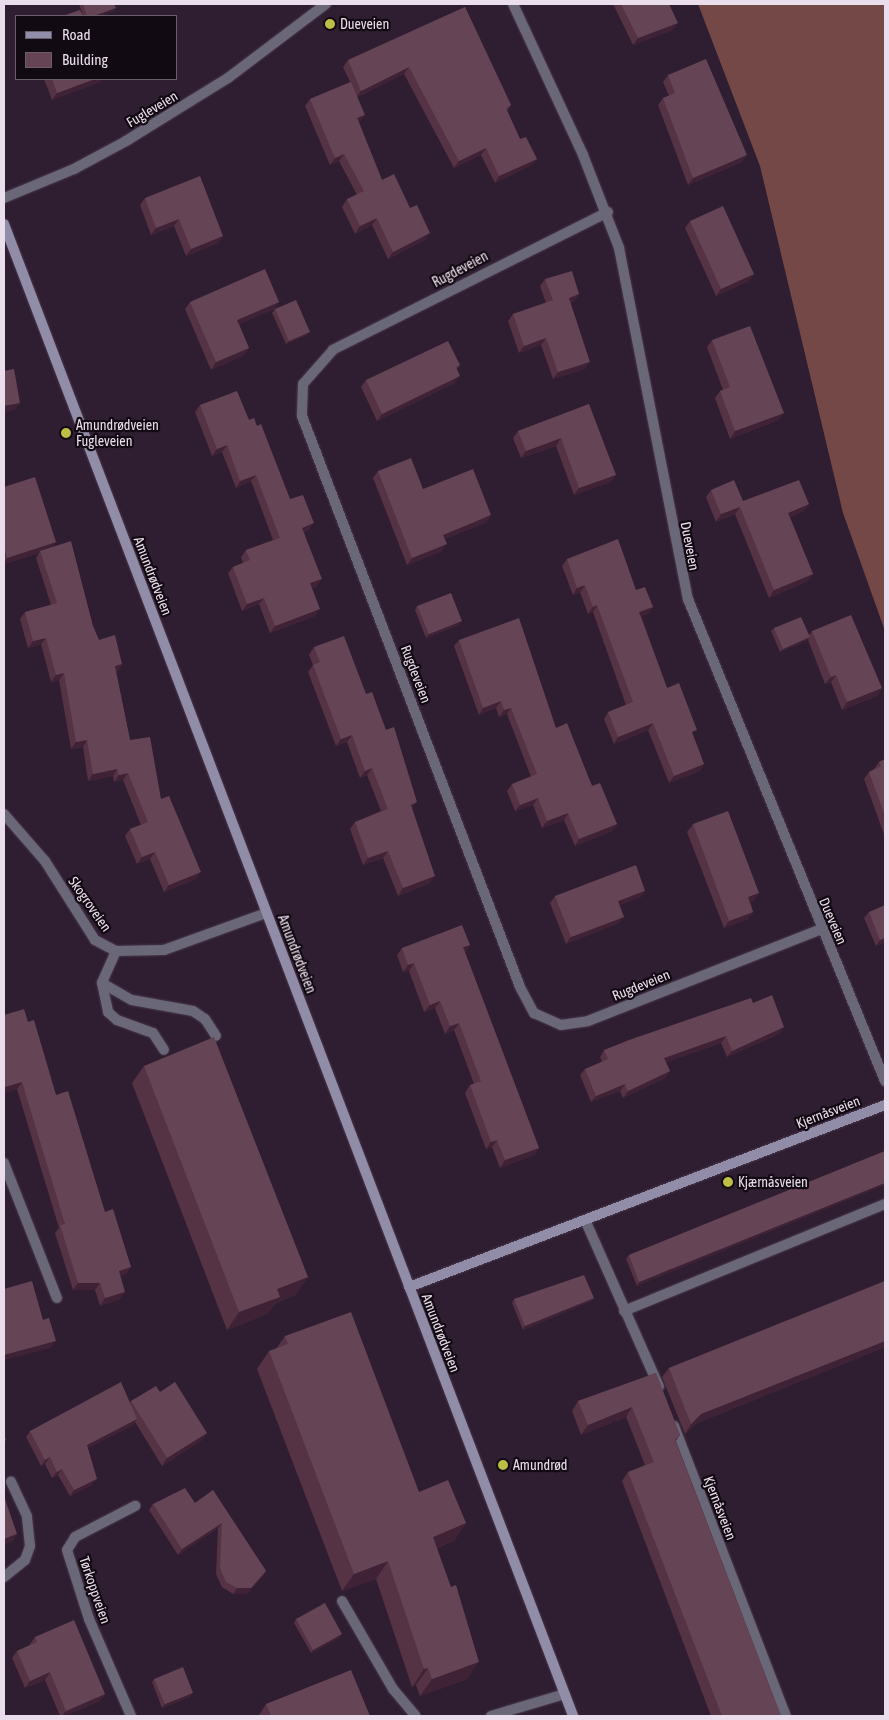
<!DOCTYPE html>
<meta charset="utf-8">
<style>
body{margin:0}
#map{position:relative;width:889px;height:1720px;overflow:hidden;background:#2f1d31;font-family:"Asap Condensed",sans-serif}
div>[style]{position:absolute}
.forest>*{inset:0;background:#734846}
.roads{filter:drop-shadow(0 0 1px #49384b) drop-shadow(0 0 1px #49384b)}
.service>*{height:10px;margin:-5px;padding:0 5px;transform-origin:5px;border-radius:5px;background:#696778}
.minor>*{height:10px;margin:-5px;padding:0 5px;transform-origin:5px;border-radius:5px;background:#696778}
.secondary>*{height:10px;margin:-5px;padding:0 5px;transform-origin:5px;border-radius:5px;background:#918da8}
.wall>*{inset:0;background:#553244}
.shaded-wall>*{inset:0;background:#3f2235}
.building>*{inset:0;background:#654456}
.dots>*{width:14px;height:14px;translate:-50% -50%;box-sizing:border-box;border:2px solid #120a13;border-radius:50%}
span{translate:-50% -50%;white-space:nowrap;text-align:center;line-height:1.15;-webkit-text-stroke:4.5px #120a13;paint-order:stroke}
.poi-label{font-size:14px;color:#ebdeec}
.left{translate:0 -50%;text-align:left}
.street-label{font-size:14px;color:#ebdeec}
.frame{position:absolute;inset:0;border:5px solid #ebdeec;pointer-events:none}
.legend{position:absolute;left:15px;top:15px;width:162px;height:65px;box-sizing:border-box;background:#120a13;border:1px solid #695f6a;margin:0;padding:6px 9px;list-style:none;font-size:15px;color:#ebdeec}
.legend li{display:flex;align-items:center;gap:10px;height:25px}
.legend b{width:25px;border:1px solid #695f6a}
</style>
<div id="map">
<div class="forest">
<i style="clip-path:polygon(698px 4px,885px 5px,885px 631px,843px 513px,760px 166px)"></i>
</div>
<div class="roads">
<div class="service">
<i style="left:116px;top:951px;width:35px;rotate:114deg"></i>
<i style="left:102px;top:983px;width:30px;rotate:78deg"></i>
<i style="left:108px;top:1012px;width:12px;rotate:42deg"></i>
<i style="left:117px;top:1020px;width:38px;rotate:20deg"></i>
<i style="left:153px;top:1033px;width:20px;rotate:57deg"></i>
<i style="left:102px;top:983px;width:34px;rotate:30deg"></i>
<i style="left:132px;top:1000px;width:62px;rotate:10.2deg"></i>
<i style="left:193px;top:1011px;width:14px;rotate:34deg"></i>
<i style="left:205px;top:1019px;width:20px;rotate:57deg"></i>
<i style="left:624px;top:1311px;width:282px;rotate:-22.3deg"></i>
</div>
<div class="minor">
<i style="left:513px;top:4px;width:166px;rotate:65.1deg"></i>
<i style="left:583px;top:155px;width:100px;rotate:68.8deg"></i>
<i style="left:619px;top:248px;width:358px;rotate:78.9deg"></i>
<i style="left:688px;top:599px;width:521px;rotate:67.77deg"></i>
<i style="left:4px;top:198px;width:76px;rotate:-22.5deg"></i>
<i style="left:74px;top:169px;width:59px;rotate:-28.3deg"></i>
<i style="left:126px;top:141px;width:120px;rotate:-31.7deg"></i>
<i style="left:228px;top:78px;width:123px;rotate:-37.1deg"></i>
<i style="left:608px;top:212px;width:308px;rotate:153.4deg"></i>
<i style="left:333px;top:350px;width:45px;rotate:131.4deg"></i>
<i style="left:303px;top:384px;width:32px;rotate:92deg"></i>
<i style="left:302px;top:416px;width:611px;rotate:69.1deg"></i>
<i style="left:520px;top:987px;width:30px;rotate:62deg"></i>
<i style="left:534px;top:1013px;width:30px;rotate:24deg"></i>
<i style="left:561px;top:1025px;width:27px;rotate:-8deg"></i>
<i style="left:588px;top:1021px;width:251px;rotate:-21.5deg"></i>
<i style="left:4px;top:814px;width:62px;rotate:48.9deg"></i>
<i style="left:45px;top:861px;width:93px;rotate:57.7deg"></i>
<i style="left:95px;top:940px;width:24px;rotate:28deg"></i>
<i style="left:116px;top:951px;width:48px;rotate:-1.2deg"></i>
<i style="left:164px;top:950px;width:109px;rotate:-19.9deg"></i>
<i style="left:4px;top:1163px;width:145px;rotate:68.6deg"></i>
<i style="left:586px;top:1222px;width:180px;rotate:66.1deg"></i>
<i style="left:674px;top:1426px;width:311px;rotate:68.9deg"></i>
<i style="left:4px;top:1577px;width:27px;rotate:-39deg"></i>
<i style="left:25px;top:1560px;width:15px;rotate:-70deg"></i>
<i style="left:30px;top:1546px;width:30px;rotate:-96deg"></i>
<i style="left:27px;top:1516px;width:38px;rotate:-115deg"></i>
<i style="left:342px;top:1601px;width:102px;rotate:59.9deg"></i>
<i style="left:393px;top:1689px;width:35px;rotate:50deg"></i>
<i style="left:131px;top:1716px;width:106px;rotate:-113.4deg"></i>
<i style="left:89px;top:1619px;width:72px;rotate:-107.7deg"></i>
<i style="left:67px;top:1550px;width:15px;rotate:-58deg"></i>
<i style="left:75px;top:1537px;width:68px;rotate:-27.3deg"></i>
<i style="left:491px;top:1716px;width:77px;rotate:-16.6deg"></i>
</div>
<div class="secondary">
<i style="left:4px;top:224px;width:1597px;rotate:69.12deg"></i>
<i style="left:409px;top:1287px;width:510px;rotate:-20.92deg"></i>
</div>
</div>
<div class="wall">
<i style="clip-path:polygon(79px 4px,114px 4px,113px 11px,100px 16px,83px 16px)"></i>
<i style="clip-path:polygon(613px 4px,669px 4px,673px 30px,633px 45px)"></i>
<i style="clip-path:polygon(465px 7px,511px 105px,507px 111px,520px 139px,537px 159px,532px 165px,495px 183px,481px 155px,454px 168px,404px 74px,357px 97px,359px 122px,382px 180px,425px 240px,388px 259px,372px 225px,355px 234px,342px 207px,347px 199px,357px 195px,339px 161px,330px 165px,305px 106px,310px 99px,350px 82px,343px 67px,348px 60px)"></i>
<i style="clip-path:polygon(668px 75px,742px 162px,688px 185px,658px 105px,663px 98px,669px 96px,663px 82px)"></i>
<i style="clip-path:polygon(44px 79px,102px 79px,100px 82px,52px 100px)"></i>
<i style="clip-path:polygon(145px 198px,223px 236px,218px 243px,186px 256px,174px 226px,151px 235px,140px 205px)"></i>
<i style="clip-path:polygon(690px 221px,754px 274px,749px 281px,716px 296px,685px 228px)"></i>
<i style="clip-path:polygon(545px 279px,579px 294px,574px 301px,570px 303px,585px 369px,553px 379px,541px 345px,519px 353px,508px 321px,513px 314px,546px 303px,540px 286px)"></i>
<i style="clip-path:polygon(190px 302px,279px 302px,274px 309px,239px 324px,249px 348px,244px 355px,211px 370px,185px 309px)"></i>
<i style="clip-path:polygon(275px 309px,307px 335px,286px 344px,272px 313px)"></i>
<i style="clip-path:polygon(712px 340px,784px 413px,778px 420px,730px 439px,715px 398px,720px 391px,723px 390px,707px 347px)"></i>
<i style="clip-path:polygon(460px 365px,457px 369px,455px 383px,377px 421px,361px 387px,366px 380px)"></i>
<i style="clip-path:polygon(589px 404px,611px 482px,574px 495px,556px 446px,521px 458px,513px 438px,518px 431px)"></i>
<i style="clip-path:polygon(200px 405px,249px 420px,257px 426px,290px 499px,309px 530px,304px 532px,317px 586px,312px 588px,315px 616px,270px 633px,259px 604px,242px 611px,228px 573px,233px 567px,243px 563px,241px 557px,246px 550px,273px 540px,251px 481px,236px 488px,222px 452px,212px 456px,195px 412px)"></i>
<i style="clip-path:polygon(378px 471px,423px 489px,487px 522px,444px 539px,442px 551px,407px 565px,373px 478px)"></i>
<i style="clip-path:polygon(4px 487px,56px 542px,52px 547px,99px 640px,122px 664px,118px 671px,116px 672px,130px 740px,161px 799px,196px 879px,164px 892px,150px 859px,137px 864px,125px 836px,130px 829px,141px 825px,123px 780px,114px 782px,113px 776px,88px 781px,83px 747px,71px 749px,59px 680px,51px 682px,41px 644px,28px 648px,20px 619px,25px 612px,51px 605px,36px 558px,39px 553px,4px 564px)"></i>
<i style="clip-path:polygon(711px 490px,743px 501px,809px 504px,804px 511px,790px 517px,813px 574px,808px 581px,769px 598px,735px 514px,716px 522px,706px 497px)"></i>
<i style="clip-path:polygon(567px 559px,636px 590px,653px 607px,648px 614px,641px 616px,667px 688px,693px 736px,704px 764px,700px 771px,669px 783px,648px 730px,614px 744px,604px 719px,608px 712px,626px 705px,593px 612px,588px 614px,580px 592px,573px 595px,562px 566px)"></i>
<i style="clip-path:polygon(417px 606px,459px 625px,426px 638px,415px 610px)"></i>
<i style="clip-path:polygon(774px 628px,809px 635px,812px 631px,882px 688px,877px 696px,842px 710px,831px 682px,825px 684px,808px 640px,780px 652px,771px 631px)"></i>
<i style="clip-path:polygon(459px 640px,556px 728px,617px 824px,612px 831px,575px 846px,564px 820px,542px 828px,533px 805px,515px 811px,507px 791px,512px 784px,531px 777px,507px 714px,499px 717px,496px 708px,479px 715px,454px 646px)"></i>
<i style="clip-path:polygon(314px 647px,366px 694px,412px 809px,430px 883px,398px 896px,383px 858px,363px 865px,350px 829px,355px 822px,381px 811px,367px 775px,360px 778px,347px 742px,336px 746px,308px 672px,313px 665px,309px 655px)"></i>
<i style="clip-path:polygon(885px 759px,885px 837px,864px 779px,869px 772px,874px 769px,879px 762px)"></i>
<i style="clip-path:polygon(693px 824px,754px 901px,750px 902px,753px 912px,748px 919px,724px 928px,687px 832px)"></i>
<i style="clip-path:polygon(555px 896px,641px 897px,619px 905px,619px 923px,566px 944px,550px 903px)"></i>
<i style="clip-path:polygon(869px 912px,885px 942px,876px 946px,864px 918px)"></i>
<i style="clip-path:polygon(470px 945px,465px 952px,539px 1148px,534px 1155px,500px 1168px,492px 1147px,486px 1149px,465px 1093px,470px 1085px,474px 1084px,454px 1030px,445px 1034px,435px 1008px,424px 1012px,409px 971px,403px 972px,397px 955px,402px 948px)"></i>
<i style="clip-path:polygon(753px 1003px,784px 1027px,779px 1034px,727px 1057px,721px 1043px,666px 1062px,670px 1071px,665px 1078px,623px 1098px,620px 1091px,591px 1102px,580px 1075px,585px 1069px,602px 1062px,600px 1057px,604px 1050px)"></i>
<i style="clip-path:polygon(4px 1015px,28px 1022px,56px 1095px,105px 1212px,131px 1267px,126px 1274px,120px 1276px,120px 1299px,100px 1306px,95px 1290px,73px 1290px,55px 1233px,59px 1228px,17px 1089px,4px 1093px)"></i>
<i style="clip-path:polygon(144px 1066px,308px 1277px,295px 1295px,276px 1303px,267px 1314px,227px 1330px,132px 1083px)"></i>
<i style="clip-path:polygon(885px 1151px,637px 1286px,626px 1259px,629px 1255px)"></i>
<i style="clip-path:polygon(885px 1281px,885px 1347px,695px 1424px,685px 1434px,662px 1377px,669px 1368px)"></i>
<i style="clip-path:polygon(594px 1298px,591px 1301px,523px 1330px,512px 1303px,514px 1299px)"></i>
<i style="clip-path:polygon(285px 1336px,419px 1492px,466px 1523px,454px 1541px,437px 1548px,467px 1679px,420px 1696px,416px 1685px,412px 1687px,376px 1579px,342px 1591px,257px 1369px,269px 1351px,276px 1349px)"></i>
<i style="clip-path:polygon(656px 1373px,680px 1435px,676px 1441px,781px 1716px,711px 1716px,622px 1481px,628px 1472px,645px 1465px,626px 1417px,581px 1435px,572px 1411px,578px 1401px)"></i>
<i style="clip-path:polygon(160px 1392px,207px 1433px,202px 1440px,162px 1466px,135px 1422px,133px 1425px,88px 1448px,92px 1485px,70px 1496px,58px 1475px,52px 1478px,45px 1464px,41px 1466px,26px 1437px,30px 1431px,130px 1402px,131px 1401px)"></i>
<i style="clip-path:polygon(213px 1490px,266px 1571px,262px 1577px,247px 1594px,233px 1594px,222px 1587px,216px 1574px,218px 1528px,178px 1555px,149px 1510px,153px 1504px,195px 1503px)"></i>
<i style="clip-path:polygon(296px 1619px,339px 1638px,311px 1653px,294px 1623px)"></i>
<i style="clip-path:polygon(35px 1637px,105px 1694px,100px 1701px,64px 1716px,60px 1716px,45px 1680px,25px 1688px,12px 1658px,17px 1651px,30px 1645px,30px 1644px)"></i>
<i style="clip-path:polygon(154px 1679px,190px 1697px,162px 1708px,152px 1682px)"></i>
<i style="clip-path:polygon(266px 1704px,370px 1716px,259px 1716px,259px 1715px)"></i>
</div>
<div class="shaded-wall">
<i style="clip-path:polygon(116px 8px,113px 11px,100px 16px,93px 16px)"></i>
<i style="clip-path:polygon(678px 23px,673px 30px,633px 45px,638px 38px)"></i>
<i style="clip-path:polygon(409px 67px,404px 74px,356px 97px,361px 91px)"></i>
<i style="clip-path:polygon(95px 79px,102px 79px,100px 82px,52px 100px,57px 93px)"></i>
<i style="clip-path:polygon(365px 115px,360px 122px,357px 118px)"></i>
<i style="clip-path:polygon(486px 148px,481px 155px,454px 168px,459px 161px)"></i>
<i style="clip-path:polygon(344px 154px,339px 161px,330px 165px,335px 158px)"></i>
<i style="clip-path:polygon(747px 155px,742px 162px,688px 185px,693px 178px)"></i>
<i style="clip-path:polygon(537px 159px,532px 165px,495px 183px,499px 176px)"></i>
<i style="clip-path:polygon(377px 218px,372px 225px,355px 234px,360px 226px)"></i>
<i style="clip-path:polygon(179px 219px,174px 226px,151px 235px,156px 228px)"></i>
<i style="clip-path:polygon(430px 233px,425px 240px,388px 259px,393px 252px)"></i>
<i style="clip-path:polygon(223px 236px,218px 243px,186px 256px,191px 249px)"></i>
<i style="clip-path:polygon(754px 274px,749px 281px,716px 296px,721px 289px)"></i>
<i style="clip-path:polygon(579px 294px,574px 301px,564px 305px,569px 298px)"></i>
<i style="clip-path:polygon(279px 302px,274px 309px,232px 327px,237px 320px)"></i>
<i style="clip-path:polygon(310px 332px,307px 335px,286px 344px,289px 341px)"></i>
<i style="clip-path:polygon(546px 338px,541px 345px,519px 353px,524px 346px)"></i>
<i style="clip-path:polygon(249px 348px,244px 355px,211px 370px,216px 362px)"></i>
<i style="clip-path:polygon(590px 362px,585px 369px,553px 379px,558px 372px)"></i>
<i style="clip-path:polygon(460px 376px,455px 383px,377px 421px,382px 414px)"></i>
<i style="clip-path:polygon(20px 403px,15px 410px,4px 412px,4px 406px)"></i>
<i style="clip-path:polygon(784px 413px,778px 420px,730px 439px,735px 431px)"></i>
<i style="clip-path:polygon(561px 438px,556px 446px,521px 458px,526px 451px)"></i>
<i style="clip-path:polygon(227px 445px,222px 452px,212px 456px,217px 449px)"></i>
<i style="clip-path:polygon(256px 475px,251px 481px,236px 488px,240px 481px)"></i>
<i style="clip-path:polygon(616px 475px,611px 482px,574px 495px,579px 488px)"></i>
<i style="clip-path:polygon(809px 504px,804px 511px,783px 520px,788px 513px)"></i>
<i style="clip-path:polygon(740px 507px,735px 514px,716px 522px,721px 514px)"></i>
<i style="clip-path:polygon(491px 515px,487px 522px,438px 541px,443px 535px)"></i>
<i style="clip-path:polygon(314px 523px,309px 530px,297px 534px,302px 528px)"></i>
<i style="clip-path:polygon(56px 542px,51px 549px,40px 551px,39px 553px,4px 564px,4px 563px,7px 558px)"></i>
<i style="clip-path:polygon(447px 544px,442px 551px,407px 565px,412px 558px)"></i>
<i style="clip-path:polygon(813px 574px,808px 581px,769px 598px,774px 590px)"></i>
<i style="clip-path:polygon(322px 579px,317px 586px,305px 590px,310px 583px)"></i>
<i style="clip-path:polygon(585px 585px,580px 592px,573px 595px,577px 588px)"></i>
<i style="clip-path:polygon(264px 598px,259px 604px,242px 611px,247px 604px)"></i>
<i style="clip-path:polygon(597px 605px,593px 612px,588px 614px,593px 607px)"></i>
<i style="clip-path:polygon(653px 607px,648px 614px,635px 619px,639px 612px)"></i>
<i style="clip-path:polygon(320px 609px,315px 616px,270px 633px,275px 626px)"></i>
<i style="clip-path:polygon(462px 621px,459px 625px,426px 638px,429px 634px)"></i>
<i style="clip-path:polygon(810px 637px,807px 641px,780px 652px,783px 649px)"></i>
<i style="clip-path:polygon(46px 638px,41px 644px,28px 648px,33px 641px)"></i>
<i style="clip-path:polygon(122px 664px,118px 671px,110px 673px,115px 666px)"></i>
<i style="clip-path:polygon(64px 673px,59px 680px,51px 682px,56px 675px)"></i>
<i style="clip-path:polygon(836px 675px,831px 682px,825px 684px,831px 677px)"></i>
<i style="clip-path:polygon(882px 688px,877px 696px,842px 710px,847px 702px)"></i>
<i style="clip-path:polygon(501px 701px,496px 708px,479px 715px,483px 708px)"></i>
<i style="clip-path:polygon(511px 708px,507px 714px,499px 717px,504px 710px)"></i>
<i style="clip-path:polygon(653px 723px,648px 730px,614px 744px,618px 737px)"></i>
<i style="clip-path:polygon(352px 735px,347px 742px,336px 746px,341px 739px)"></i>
<i style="clip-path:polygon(87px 740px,83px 747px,71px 749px,76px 742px)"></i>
<i style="clip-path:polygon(704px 764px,700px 771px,669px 783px,674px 776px)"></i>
<i style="clip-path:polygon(372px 768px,367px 775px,360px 778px,365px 771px)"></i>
<i style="clip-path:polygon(117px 769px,113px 776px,88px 781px,93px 774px)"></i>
<i style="clip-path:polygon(128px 773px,123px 780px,114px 782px,119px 775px)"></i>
<i style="clip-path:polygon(538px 798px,533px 805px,515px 811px,520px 805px)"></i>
<i style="clip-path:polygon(417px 802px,412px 809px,411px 805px)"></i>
<i style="clip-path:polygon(568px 813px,564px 820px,542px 828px,547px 821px)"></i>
<i style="clip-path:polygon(617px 824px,612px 831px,575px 846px,579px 839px)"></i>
<i style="clip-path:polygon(388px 851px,383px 858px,363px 865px,368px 858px)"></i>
<i style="clip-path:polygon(155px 852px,150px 859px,137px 864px,142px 857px)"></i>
<i style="clip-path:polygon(201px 872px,196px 879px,164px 892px,169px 885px)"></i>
<i style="clip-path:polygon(435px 876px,430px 883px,398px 896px,403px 888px)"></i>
<i style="clip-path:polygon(645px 891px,641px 897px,613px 908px,618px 901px)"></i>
<i style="clip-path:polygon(759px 893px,754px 901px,743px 905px,748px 897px)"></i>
<i style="clip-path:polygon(753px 912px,748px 919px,724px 928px,729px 921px)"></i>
<i style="clip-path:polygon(624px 917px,619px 923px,566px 944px,571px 937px)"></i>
<i style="clip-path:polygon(885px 938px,885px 942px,876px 946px,880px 940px)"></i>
<i style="clip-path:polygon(470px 945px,465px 952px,463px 947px)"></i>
<i style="clip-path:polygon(414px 963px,409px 971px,403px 972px,408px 965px)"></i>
<i style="clip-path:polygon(440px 1001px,435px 1008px,424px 1012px,430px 1005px)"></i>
<i style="clip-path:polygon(459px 1023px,454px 1030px,445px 1034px,450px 1026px)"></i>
<i style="clip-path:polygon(784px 1027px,779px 1034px,727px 1057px,732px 1051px)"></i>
<i style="clip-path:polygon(726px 1036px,721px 1043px,660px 1064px,664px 1058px)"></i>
<i style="clip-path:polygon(670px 1071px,665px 1078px,623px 1098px,628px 1091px)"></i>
<i style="clip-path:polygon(22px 1082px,17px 1089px,4px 1093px,4px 1089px,5px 1087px)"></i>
<i style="clip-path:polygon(625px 1084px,620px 1091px,591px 1102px,596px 1096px)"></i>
<i style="clip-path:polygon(497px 1140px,492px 1147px,486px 1149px,491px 1142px)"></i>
<i style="clip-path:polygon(539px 1148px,534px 1155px,500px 1168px,505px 1160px)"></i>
<i style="clip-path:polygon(885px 1183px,885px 1185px,637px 1286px,639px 1282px)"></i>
<i style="clip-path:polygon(131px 1267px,126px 1274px,114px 1278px,119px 1271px)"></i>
<i style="clip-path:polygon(308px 1277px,295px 1295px,276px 1303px,267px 1314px,227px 1330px,239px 1312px,277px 1289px)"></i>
<i style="clip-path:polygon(78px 1283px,100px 1283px,95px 1290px,73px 1290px)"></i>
<i style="clip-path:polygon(125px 1292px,120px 1299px,100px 1306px,105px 1298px)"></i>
<i style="clip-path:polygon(594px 1298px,591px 1301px,523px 1330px,525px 1326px)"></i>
<i style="clip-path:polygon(56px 1341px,51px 1348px,4px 1360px,4px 1355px)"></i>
<i style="clip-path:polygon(885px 1341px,885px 1347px,695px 1424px,685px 1434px,691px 1424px,701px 1414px)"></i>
<i style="clip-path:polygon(632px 1407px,626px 1417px,581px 1435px,588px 1425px)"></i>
<i style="clip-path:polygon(137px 1419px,133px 1425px,83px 1451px,87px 1445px)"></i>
<i style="clip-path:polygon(207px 1433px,202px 1440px,162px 1466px,167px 1458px)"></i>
<i style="clip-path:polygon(50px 1457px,45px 1464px,41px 1466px,45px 1460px)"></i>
<i style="clip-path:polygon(62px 1469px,58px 1475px,52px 1478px,57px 1472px)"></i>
<i style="clip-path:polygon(97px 1479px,92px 1485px,70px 1496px,74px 1490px)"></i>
<i style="clip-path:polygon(222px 1523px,218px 1528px,178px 1555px,182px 1549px)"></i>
<i style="clip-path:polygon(466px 1523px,454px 1541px,421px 1554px,433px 1537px)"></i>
<i style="clip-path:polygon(17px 1534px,12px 1542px,4px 1544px,4px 1539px)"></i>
<i style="clip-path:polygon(388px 1561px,376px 1579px,342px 1591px,354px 1574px)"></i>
<i style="clip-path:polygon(266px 1571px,262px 1577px,247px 1594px,233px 1594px,237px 1588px)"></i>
<i style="clip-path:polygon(342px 1634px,339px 1638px,311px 1653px,313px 1650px)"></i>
<i style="clip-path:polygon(479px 1662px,467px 1679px,420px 1696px,432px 1679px)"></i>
<i style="clip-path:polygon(428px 1668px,416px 1685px,412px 1687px,424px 1669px)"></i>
<i style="clip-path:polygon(50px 1672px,45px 1680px,25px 1688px,30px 1681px)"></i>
<i style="clip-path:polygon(193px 1693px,190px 1697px,162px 1708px,165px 1704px)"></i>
<i style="clip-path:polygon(105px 1694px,100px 1701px,64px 1716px,62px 1716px,66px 1711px)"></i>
</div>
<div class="building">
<i style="clip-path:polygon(83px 4px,114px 4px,116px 8px,93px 16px,87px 16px)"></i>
<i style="clip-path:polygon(621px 4px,669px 4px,678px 23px,638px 38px)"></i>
<i style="clip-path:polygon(465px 7px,511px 105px,506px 108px,520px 139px,526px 137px,537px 159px,499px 176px,486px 148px,459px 161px,409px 67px,361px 91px,348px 60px)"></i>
<i style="clip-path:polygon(80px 10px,83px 16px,63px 16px)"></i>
<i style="clip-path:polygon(706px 59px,747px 155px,693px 178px,663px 98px,675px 93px,668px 75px)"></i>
<i style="clip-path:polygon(52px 79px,95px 79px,57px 93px)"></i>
<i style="clip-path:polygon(351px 82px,365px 115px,357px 118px,382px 180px,394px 174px,410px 208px,417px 205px,430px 233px,393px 252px,377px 218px,360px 226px,347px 199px,364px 191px,344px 154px,335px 158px,310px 99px)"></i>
<i style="clip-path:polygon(200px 176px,223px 236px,191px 249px,179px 219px,156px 228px,145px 198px)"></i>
<i style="clip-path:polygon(723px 206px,754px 274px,721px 289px,690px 221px)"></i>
<i style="clip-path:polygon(265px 269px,279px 302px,237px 320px,249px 348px,216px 362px,190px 302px)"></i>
<i style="clip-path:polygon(572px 271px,579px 294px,569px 298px,590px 362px,558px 372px,546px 338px,524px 346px,513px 314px,553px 300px,545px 279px)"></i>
<i style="clip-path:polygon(296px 300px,310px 332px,289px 341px,275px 309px)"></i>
<i style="clip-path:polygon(750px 326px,784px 413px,735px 431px,720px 391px,730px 387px,712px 340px)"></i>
<i style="clip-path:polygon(448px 341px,460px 365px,456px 367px,460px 376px,382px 414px,366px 380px)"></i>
<i style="clip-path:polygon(14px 369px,20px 403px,4px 406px,4px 371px)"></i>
<i style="clip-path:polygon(237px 391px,249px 420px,254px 418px,257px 426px,261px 424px,290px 499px,303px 495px,314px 523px,302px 528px,322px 579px,310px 583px,320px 609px,275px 626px,264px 598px,247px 604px,233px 567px,250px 560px,246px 550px,280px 538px,256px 475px,240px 481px,227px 445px,217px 449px,200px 405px)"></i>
<i style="clip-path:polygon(589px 404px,616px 475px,579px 488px,561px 438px,526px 451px,518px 431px)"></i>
<i style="clip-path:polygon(411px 458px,423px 489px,473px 469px,491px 515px,443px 535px,447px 544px,412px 558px,378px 471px)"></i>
<i style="clip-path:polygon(35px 477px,56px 542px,7px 558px,4px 547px,4px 487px)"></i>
<i style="clip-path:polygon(734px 480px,743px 501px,799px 480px,809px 504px,788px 513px,813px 574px,774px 590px,740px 507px,721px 514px,711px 490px)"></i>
<i style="clip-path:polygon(618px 539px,636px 590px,645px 587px,653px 607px,639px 612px,667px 688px,679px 683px,697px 730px,692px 732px,704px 764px,674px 776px,653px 723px,618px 737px,608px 712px,633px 702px,597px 605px,593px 607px,585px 585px,577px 588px,567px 559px)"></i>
<i style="clip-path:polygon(71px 541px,93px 626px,99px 640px,115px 635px,122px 664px,115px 666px,130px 740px,150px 737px,161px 799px,169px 796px,201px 872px,169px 885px,155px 852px,142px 857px,130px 829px,148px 822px,128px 773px,119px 775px,117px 769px,93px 774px,87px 740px,76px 742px,64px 673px,56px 675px,46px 638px,33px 641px,25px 612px,57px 603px,40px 551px)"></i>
<i style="clip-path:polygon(451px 593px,462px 621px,429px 634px,417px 606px)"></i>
<i style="clip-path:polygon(851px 615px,882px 688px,847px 702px,836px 675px,831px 677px,812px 631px)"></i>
<i style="clip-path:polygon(801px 617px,810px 637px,783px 649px,774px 628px)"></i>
<i style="clip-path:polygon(519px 618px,556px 728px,567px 723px,592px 786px,600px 783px,617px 824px,579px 839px,568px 813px,547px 821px,538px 798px,520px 805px,512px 784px,537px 774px,511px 708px,504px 710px,501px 701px,483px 708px,459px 640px)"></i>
<i style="clip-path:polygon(344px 636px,366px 694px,372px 692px,386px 730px,394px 727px,417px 802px,411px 805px,435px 876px,403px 888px,388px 851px,368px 858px,355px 822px,388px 809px,372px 768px,365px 771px,352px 735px,341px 739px,313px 665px,320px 662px,314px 647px)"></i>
<i style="clip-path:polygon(885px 759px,885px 816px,869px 772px,881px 766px,879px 762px)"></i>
<i style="clip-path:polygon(728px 811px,759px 893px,748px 897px,753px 912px,729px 921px,693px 824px)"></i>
<i style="clip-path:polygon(636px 865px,645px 891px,618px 901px,624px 917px,571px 937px,555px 896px)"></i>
<i style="clip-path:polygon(885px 905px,885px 938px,880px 940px,869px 912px)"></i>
<i style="clip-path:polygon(462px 925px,470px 945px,463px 947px,539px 1148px,505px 1160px,497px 1140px,491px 1142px,470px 1085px,481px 1081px,459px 1023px,450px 1026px,440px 1001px,430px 1005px,414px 963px,408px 965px,402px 948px)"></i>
<i style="clip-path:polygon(772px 995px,784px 1027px,732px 1051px,726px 1036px,664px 1058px,670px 1071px,628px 1091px,625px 1084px,596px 1096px,585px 1069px,608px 1059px,604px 1050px,629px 1040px,751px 998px,753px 1003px)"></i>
<i style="clip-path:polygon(24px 1009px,28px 1022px,34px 1020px,56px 1095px,68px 1091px,105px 1212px,113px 1209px,131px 1267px,119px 1271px,125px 1292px,105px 1298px,100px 1283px,78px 1283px,60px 1225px,65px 1224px,22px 1082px,5px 1087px,4px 1082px,4px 1015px)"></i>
<i style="clip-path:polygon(214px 1037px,308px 1277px,277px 1289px,280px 1297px,239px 1312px,144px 1066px)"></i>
<i style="clip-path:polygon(885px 1151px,885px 1183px,639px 1282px,629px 1255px)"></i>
<i style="clip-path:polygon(584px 1275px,594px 1298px,525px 1326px,514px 1299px)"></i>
<i style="clip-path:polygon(32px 1281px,43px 1320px,49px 1318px,56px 1341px,4px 1355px,4px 1289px)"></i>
<i style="clip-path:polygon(885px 1281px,885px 1341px,701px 1414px,691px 1424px,669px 1368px)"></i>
<i style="clip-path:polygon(351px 1312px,419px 1492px,448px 1480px,466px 1523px,433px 1537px,451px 1587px,456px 1585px,479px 1662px,432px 1679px,428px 1668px,424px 1669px,388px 1561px,354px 1574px,269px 1351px,288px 1344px,285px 1336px)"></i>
<i style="clip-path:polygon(656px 1373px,680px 1435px,675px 1440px,781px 1716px,722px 1716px,628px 1472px,654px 1462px,632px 1407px,588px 1425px,578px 1401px)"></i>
<i style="clip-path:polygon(121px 1382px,137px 1419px,87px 1445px,97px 1479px,74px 1490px,62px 1469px,57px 1472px,50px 1457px,45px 1460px,30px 1431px)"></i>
<i style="clip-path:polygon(175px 1382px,207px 1433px,167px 1458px,131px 1401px,156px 1386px,160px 1392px)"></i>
<i style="clip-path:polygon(4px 1435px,6px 1440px,4px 1442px)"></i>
<i style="clip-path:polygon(185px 1488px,195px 1503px,213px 1490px,266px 1571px,251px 1588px,237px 1588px,226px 1582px,220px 1568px,222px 1523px,182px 1549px,153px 1504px)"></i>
<i style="clip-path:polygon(4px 1496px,17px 1534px,4px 1539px)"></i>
<i style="clip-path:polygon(325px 1603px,342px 1634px,313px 1650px,296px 1619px)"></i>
<i style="clip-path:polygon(74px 1620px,105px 1694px,66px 1711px,50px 1672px,30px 1681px,17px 1651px,37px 1642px,35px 1637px)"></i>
<i style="clip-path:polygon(183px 1667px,193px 1693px,165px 1704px,154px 1679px)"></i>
<i style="clip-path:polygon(351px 1670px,370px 1716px,271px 1716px,266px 1704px)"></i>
</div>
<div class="dots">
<i style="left:330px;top:24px;background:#bcbf44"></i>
<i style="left:66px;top:433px;background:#bcbf44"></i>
<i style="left:728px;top:1182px;background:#bcbf44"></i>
<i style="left:503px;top:1465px;background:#bcbf44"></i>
</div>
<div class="poi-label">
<span class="left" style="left:340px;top:24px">Dueveien</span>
<span class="left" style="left:76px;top:433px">Amundrødveien<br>Fugleveien</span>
<span class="left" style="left:738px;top:1182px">Kjærnåsveien</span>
<span class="left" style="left:513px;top:1465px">Amundrød</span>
</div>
<div class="street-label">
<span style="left:152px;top:109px;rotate:-31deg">Fugleveien</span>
<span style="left:460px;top:269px;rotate:-28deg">Rugdeveien</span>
<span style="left:690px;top:546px;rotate:79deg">Dueveien</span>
<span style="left:153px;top:576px;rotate:69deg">Amundrødveien</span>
<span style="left:416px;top:674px;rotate:69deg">Rugdeveien</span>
<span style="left:90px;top:904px;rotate:55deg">Skogroveien</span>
<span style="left:833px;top:921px;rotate:67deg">Dueveien</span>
<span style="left:297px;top:954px;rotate:69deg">Amundrødveien</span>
<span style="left:641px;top:985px;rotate:-22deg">Rugdeveien</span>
<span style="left:828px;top:1112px;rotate:-21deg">Kjernåsveien</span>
<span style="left:441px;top:1333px;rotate:69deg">Amundrødveien</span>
<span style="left:720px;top:1508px;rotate:69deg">Kjernåsveien</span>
<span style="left:95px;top:1590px;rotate:71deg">Tørkoppveien</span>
</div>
<div class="frame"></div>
<ul class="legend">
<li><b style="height:6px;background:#918da8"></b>Road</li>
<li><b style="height:14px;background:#654456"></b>Building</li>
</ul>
</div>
